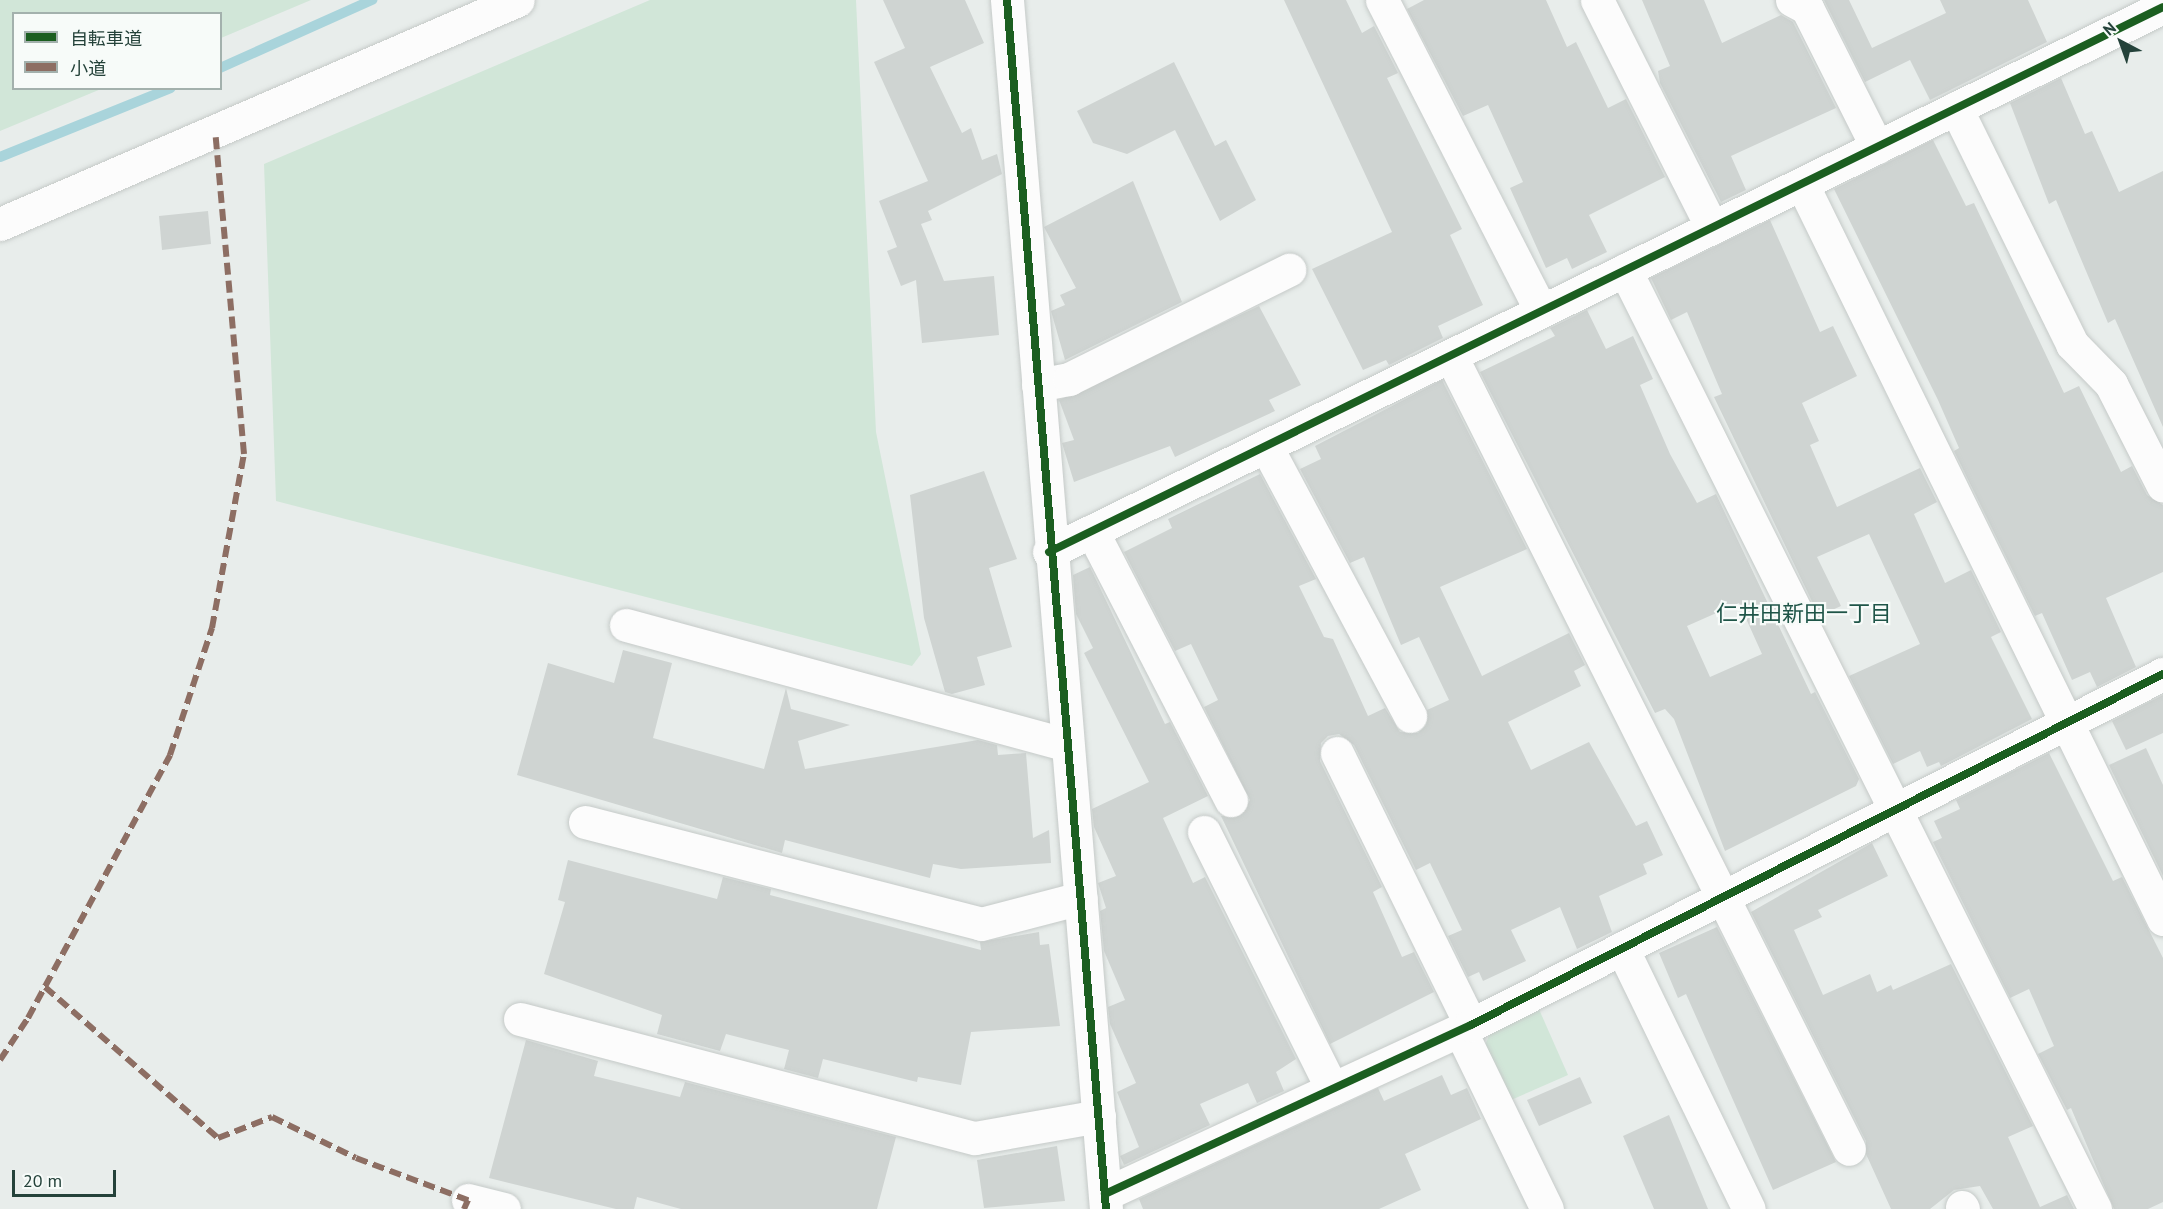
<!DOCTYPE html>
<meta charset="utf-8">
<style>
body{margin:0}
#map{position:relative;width:2163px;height:1209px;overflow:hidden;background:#e8edeb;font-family:"PT Sans","Noto Sans JP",sans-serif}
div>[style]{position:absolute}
.green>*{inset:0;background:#d1e6d8}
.stream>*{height:10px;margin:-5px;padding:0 5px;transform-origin:5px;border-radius:5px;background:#a9d4db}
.building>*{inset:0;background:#cfd4d2}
.roads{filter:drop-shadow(0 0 2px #c5cac8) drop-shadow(0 0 2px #c5cac8)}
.minor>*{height:33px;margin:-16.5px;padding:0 16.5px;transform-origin:16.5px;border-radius:16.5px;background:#fcfcfc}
.tertiary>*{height:33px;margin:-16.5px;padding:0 16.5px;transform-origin:16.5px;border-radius:16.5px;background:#fcfcfc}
.quiet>*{height:6px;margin-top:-3px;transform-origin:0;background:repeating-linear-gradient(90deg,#8d6e63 0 12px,transparent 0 18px)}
.cycleway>*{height:8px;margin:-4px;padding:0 4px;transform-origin:4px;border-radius:4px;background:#1b5e20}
span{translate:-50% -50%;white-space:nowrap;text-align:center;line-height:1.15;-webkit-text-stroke:4.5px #f7fbf9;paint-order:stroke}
.neighbourhood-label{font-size:22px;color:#1f5548}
.legend{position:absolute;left:12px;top:12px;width:210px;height:78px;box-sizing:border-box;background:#f7fbf9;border:2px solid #a3b1ad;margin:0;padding:8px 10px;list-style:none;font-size:18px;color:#24423a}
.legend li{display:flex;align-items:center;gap:12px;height:30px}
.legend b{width:30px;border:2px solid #a3b1ad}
.north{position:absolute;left:2091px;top:12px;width:60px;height:60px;-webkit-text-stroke:4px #f7fbf9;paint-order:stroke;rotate:319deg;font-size:16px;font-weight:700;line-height:24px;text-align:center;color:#24423a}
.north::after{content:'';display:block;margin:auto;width:21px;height:27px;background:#24423a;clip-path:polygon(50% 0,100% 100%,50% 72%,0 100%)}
.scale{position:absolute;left:12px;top:1170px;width:104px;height:27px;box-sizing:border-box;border:3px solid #24423a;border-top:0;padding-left:8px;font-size:18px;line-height:21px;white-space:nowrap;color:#24423a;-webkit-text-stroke:4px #f7fbf9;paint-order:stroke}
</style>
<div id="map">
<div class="green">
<i style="clip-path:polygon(0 0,311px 0,221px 38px,220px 14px,14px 14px,14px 88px,101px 89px,0 131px)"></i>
<i style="clip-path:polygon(650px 0,856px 0,876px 432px,921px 654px,912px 666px,276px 501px,264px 164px)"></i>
<i style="clip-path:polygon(1538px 1007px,1568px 1075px,1504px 1103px,1482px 1053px,1492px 1028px)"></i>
</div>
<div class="stream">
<i style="left:220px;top:68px;width:167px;rotate:-24.1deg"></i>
<i style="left:0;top:157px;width:184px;rotate:-22deg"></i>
</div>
<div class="building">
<i style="clip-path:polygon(883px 0,965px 0,984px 43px,930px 67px,962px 133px,971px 128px,982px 160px,997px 154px,1002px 174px,928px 211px,932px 220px,921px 224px,944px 281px,994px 276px,999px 335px,922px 343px,916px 280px,901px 286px,887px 251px,897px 247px,879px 201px,928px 181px,874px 62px,905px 48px)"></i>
<i style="clip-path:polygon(1284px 0,1346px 0,1362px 33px,1374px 26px,1398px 73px,1387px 78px,1462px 229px,1450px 235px,1483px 305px,1438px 326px,1443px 338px,1389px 365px,1386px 360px,1363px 370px,1312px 269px,1392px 232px)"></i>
<i style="clip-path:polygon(1424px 0,1546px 0,1567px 47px,1576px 42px,1608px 108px,1626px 99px,1665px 177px,1589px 215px,1607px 252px,1572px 269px,1567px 258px,1546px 268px,1510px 188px,1523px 182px,1488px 105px,1463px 116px,1407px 9px)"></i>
<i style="clip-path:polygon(1642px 0,1704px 0,1722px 43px,1781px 15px,1793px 22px,1836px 108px,1731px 156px,1746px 190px,1721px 202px,1660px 83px,1658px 71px,1670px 66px)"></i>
<i style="clip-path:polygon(1824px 0,1849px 0,1872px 48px,1946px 13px,1940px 0,2028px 0,2047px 42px,1930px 100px,1910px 60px,1865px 82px)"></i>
<i style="clip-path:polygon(1174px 62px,1215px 146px,1226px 140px,1256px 200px,1220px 221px,1175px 130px,1127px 154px,1093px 143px,1077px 111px)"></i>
<i style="clip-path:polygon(2061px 78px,2085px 134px,2092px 131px,2119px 192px,2163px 171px,2163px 427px,2115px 319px,2108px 323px,2056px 200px,2049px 204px,2010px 103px)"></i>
<i style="clip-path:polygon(1933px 140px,1966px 206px,1974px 203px,2064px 393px,2079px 386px,2121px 472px,2132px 466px,2147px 495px,2163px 505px,2163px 572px,2106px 598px,2136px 667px,2097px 687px,2090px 672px,2072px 680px,2042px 613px,2035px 616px,1954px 451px,1959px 448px,1938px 400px,1834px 189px)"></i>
<i style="clip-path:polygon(1133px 181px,1182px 302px,1065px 360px,1051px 311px,1065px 305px,1060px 295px,1076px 288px,1044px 227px)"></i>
<i style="clip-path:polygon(208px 211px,211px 244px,162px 250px,159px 216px)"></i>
<i style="clip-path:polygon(1770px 220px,1820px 332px,1833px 326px,1857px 376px,1802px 403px,1819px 441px,1810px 445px,1837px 507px,1920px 468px,1937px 502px,1914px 514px,1945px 583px,1971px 570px,2001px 632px,1991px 637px,2032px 719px,1941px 766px,1939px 762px,1927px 767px,1920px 751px,1893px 764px,1849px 676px,1920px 644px,1869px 534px,1817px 557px,1841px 606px,1819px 616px,1714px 397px,1722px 394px,1687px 312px,1671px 320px,1651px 278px)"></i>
<i style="clip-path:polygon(1259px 306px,1301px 385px,1269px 400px,1275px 411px,1175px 457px,1170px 446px,1074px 482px,1062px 443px,1074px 440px,1059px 400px)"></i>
<i style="clip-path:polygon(evenodd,1587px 310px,1606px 349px,1633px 336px,1653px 379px,1640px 385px,1670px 454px,1697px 503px,1716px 494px,1811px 694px,1815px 692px,1859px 779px,1856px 786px,1725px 851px,1674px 719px,1665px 709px,1655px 713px,1480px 372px,1555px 336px,1550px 328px,1587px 310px,1739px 603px,1762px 654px,1710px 677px,1687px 626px,1739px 603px)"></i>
<i style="clip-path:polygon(1442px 380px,1527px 549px,1440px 587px,1482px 676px,1569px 633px,1585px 665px,1574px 671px,1581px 686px,1508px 722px,1531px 770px,1589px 742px,1636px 826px,1647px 821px,1663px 855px,1643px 864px,1647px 874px,1599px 896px,1612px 932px,1577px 949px,1560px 907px,1511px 930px,1526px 961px,1483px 981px,1479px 972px,1468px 977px,1448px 936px,1462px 930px,1430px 863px,1416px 870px,1354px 745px,1339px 734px,1328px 736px,1321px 743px,1320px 761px,1382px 887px,1373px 892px,1402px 957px,1414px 952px,1434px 992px,1330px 1044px,1221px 816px,1240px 816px,1250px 800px,1204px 707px,1218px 700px,1191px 644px,1175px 651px,1124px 552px,1172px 528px,1168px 519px,1260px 474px,1316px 579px,1299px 586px,1324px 637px,1333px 639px,1368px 716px,1385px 708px,1400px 732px,1418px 733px,1426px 725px,1427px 710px,1449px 700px,1419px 637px,1401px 645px,1364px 557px,1350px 563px,1300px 469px,1321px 459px,1315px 446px)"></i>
<i style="clip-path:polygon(984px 471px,1017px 559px,989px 568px,1012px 647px,977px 657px,985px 685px,952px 694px,945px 692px,924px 618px,910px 495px)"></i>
<i style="clip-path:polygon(1090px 567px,1165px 724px,1170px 722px,1208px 796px,1163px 818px,1193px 883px,1205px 877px,1296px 1059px,1276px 1072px,1284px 1091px,1257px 1103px,1248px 1083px,1200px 1104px,1210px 1125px,1124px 1165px,1120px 1156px,1139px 1147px,1117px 1092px,1136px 1083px,1110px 1024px,1108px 1007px,1125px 1000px,1104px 951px,1100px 911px,1106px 908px,1098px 883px,1116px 876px,1094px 827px,1092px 809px,1149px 782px,1084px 653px,1093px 648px,1076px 614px,1073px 575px)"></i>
<i style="clip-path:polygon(623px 650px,672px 663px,653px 738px,764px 769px,786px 688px,791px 709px,850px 725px,798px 741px,805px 769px,978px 740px,997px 745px,998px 755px,1026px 753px,1033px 838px,1049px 830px,1051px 863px,961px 869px,933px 864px,930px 878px,785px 840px,782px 853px,517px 775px,548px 663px,614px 683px)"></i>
<i style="clip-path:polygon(2163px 695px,2163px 733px,2126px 750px,2112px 721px)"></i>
<i style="clip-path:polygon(2146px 748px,2163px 785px,2163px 876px,2109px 765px)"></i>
<i style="clip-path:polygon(2049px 753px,2113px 881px,2122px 877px,2163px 958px,2163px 1202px,2148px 1209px,2114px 1209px,2071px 1108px,2067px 1110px,2038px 1054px,2054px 1046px,2029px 989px,2010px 998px,1933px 842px,1942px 838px,1934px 821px,1960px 809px,1956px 800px)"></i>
<i style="clip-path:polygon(1872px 843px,1888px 876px,1818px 910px,1822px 917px,1794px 930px,1823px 995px,1870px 974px,1877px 992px,1891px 985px,1893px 990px,1951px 964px,2033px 1126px,2008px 1137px,2040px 1207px,2067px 1195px,2074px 1209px,1993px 1209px,1980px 1186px,1954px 1190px,1930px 1209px,1891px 1209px,1866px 1154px,1866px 1141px,1751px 912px)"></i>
<i style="clip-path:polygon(568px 860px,717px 899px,723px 877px,771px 889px,770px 895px,981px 950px,980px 942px,1039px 932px,1040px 945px,1049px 944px,1060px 1026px,971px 1032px,961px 1085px,918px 1077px,917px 1082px,823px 1059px,818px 1078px,784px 1069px,789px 1050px,726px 1034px,720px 1051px,657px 1034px,662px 1015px,544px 974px,565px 902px,558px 900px)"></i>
<i style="clip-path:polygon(1717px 927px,1836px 1162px,1773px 1190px,1686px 994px,1678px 998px,1659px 953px)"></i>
<i style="clip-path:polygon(526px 1040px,598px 1061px,594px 1076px,680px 1097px,685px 1082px,896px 1137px,877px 1209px,681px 1209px,637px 1197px,634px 1209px,616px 1209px,489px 1178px)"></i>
<i style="clip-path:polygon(1442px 1075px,1451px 1095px,1467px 1088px,1481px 1119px,1405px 1154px,1421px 1190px,1379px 1209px,1143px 1209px,1139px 1199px,1378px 1088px,1384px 1101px)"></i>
<i style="clip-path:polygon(1580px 1077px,1592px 1103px,1539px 1126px,1527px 1100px)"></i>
<i style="clip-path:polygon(1669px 1115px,1708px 1209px,1654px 1209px,1623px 1136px)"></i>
<i style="clip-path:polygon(1057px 1146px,1065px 1201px,984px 1208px,977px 1160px)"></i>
</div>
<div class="roads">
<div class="minor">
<i style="left:1007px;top:0;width:1213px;rotate:85.32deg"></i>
<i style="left:1382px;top:0;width:349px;rotate:62.9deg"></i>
<i style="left:1597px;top:0;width:255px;rotate:63.2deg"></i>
<i style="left:1792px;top:0;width:17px;rotate:28deg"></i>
<i style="left:1807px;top:8px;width:156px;rotate:63.3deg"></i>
<i style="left:1956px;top:108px;width:263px;rotate:63.8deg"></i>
<i style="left:2072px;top:344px;width:56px;rotate:45.7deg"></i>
<i style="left:2111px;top:384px;width:114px;rotate:63deg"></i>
<i style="left:1802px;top:184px;width:819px;rotate:63.84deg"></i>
<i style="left:1625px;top:270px;width:1050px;rotate:63.41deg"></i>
<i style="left:1451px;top:356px;width:887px;rotate:63.35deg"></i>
<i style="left:1038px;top:385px;width:32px;rotate:-11deg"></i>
<i style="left:1069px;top:379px;width:246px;rotate:-26.4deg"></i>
<i style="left:1266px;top:446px;width:306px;rotate:61.9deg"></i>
<i style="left:1092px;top:531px;width:303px;rotate:62.7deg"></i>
<i style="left:1049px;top:552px;width:1240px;rotate:-26.07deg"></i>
<i style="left:626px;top:625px;width:457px;rotate:15.2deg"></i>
<i style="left:1337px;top:753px;width:303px;rotate:63.8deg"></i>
<i style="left:585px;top:822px;width:409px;rotate:14.4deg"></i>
<i style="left:981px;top:924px;width:103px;rotate:-14.6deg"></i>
<i style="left:1204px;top:832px;width:287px;rotate:63.5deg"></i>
<i style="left:1622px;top:948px;width:290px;rotate:64.1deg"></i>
<i style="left:520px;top:1019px;width:470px;rotate:14.7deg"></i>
<i style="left:975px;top:1138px;width:126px;rotate:-10.1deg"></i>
<i style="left:1460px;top:1030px;width:199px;rotate:64.1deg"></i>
<i style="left:1105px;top:1194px;width:403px;rotate:-24.8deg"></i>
<i style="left:1471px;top:1025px;width:776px;rotate:-26.9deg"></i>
<i style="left:468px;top:1200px;width:37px;rotate:14deg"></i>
<i style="left:1962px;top:1207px;width:2px;rotate:63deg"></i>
</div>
<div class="tertiary">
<i style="left:0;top:224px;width:564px;rotate:-23.39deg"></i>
</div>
</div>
<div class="quiet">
<i style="left:45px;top:987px;width:230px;rotate:41.1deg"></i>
<i style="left:218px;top:1138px;width:58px;rotate:-21.3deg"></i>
<i style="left:272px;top:1117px;width:93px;rotate:26deg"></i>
<i style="left:356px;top:1158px;width:120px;rotate:20.6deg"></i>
<i style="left:468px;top:1200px;width:10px;rotate:114deg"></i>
<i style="left:0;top:1060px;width:50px;rotate:-56.3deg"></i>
<i style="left:28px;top:1018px;width:299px;rotate:-61.6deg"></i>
<i style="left:170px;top:755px;width:134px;rotate:-71.7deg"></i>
<i style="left:212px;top:628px;width:177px;rotate:-79.6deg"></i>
<i style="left:244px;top:454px;width:323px;rotate:-95.1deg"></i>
</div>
<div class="cycleway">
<i style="left:1007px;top:0;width:1213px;rotate:85.32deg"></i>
<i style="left:1049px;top:552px;width:1240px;rotate:-26.07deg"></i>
<i style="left:1105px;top:1194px;width:403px;rotate:-24.8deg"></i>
<i style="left:1471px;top:1025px;width:776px;rotate:-26.9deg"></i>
</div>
<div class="neighbourhood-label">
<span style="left:1804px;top:614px">仁井田新田一丁目</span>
</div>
<ul class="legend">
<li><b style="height:8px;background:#1b5e20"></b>自転車道</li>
<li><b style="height:8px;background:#8d6e63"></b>小道</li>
</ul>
<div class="north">N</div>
<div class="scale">20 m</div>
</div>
